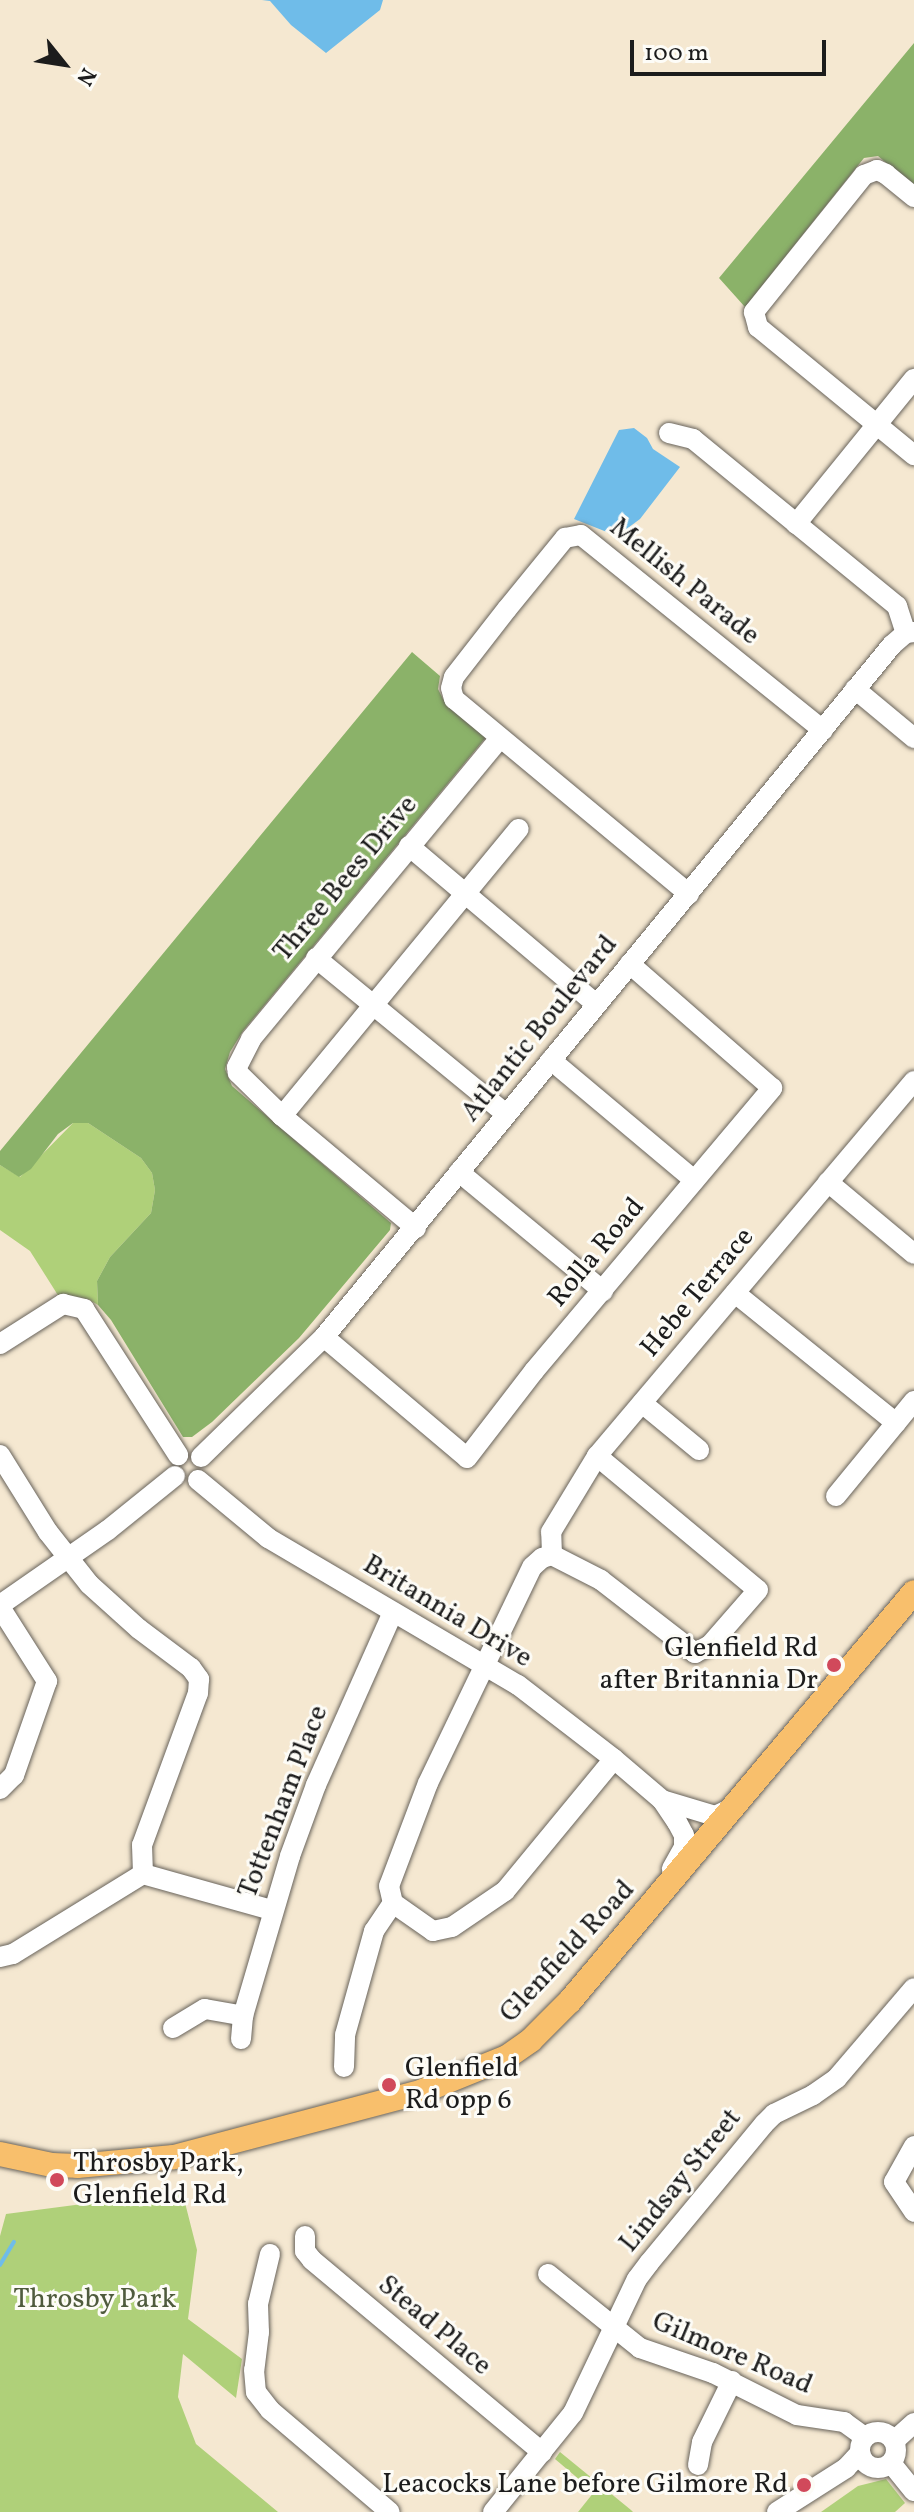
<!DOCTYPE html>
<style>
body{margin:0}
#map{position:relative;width:914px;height:2512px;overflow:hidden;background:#f5e8d1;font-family:Vollkorn,serif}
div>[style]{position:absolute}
.green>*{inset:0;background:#afd079}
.forest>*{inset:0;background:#8bb269}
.water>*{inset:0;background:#6fbce9}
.stream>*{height:4px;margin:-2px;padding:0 2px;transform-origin:2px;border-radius:2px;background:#6fbce9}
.roads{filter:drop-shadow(0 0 2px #68635b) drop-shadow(0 0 2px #68635b)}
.minor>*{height:20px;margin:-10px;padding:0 10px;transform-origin:10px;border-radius:10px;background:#fff}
.minor>.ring{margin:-10px;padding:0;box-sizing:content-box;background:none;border:20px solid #fff;border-radius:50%}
.major>*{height:24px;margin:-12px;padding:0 12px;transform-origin:12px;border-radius:12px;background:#f8bf6c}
.dots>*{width:22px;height:22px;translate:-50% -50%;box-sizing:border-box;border:4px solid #fdfcf7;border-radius:50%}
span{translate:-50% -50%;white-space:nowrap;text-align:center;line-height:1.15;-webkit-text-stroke:6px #fdfcf7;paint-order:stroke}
.street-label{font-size:28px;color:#1c1c1c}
.poi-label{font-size:28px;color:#1c1c1c}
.right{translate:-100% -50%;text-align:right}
.left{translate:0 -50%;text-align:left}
.park-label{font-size:28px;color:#4f5b3d}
.north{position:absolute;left:24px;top:24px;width:80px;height:80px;-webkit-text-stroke:6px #fdfcf7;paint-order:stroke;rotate:120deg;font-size:22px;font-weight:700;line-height:32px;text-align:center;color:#1c1c1c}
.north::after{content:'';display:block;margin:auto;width:28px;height:36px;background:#1c1c1c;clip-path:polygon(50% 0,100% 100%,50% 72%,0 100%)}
.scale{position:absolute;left:630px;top:40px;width:196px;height:36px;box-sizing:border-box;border:4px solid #1c1c1c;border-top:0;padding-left:10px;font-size:24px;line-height:28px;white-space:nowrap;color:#1c1c1c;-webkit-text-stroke:6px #fdfcf7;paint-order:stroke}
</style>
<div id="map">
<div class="green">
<i style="clip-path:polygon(73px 1123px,88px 1123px,141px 1158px,152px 1173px,155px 1190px,151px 1213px,110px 1257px,97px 1281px,98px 1305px,88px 1299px,61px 1300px,30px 1251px,0 1230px,0 1165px,20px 1177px)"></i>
<i style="clip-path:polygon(182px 2191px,197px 2250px,188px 2319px,242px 2359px,236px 2398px,183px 2354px,178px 2397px,196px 2444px,278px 2512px,0 2512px,0 2236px,6px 2214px)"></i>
<i style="clip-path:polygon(560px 2452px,631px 2510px,633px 2512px,578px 2512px,594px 2492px,555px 2459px)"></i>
<i style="clip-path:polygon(886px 2479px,905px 2503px,895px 2512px,821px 2512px,858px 2486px)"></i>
</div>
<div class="forest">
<i style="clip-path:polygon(914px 43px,914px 186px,878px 156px,864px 158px,745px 307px,719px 278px)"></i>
<i style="clip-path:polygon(412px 652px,440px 676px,438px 689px,443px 699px,487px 736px,243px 1031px,230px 1052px,225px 1069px,232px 1086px,391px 1223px,390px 1230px,299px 1338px,212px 1422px,192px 1437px,183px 1437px,111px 1320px,98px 1305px,97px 1281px,110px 1257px,151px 1213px,155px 1190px,152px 1173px,141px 1158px,88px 1123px,73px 1123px,58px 1134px,31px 1169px,19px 1177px,0 1165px,0 1151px)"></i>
</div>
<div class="water">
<i style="clip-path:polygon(262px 0,383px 0,380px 10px,326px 53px,291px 25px,270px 1px)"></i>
<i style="clip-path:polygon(634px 428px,647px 438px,653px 449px,680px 467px,640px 519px,617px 536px,574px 519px,619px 430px)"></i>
</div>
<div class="stream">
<i style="left:0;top:2265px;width:27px;rotate:-59deg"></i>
</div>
<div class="roads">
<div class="minor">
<i style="left:914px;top:197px;width:36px;rotate:-141deg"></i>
<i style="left:886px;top:174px;width:10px;rotate:-156deg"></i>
<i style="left:877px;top:170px;width:14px;rotate:159deg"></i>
<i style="left:864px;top:175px;width:176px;rotate:128.8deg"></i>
<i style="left:754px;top:312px;width:16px;rotate:75deg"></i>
<i style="left:758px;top:327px;width:202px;rotate:39.4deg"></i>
<i style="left:669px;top:433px;width:25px;rotate:14deg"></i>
<i style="left:693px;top:439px;width:264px;rotate:39.3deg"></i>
<i style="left:897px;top:606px;width:28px;rotate:72deg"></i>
<i style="left:796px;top:524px;width:187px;rotate:-50.9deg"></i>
<i style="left:855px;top:689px;width:77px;rotate:39.7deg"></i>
<i style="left:409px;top:846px;width:245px;rotate:40.2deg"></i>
<i style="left:689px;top:894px;width:305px;rotate:-140.3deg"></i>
<i style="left:454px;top:699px;width:11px;rotate:-105deg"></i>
<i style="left:451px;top:688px;width:11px;rotate:-75deg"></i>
<i style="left:454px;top:677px;width:86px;rotate:-52.1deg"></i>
<i style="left:507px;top:609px;width:92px;rotate:-50.8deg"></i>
<i style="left:565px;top:538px;width:16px;rotate:-11deg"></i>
<i style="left:581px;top:535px;width:311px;rotate:38.9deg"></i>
<i style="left:316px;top:958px;width:246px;rotate:39.4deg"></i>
<i style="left:551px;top:1060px;width:187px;rotate:40deg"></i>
<i style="left:282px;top:1116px;width:372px;rotate:-50.5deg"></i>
<i style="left:459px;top:1172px;width:187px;rotate:39.6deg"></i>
<i style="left:828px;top:1182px;width:112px;rotate:39.9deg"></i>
<i style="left:416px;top:1228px;width:175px;rotate:-140.1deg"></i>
<i style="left:282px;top:1116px;width:62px;rotate:-135.7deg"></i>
<i style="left:238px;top:1073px;width:6px;rotate:-99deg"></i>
<i style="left:237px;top:1067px;width:31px;rotate:-63deg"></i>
<i style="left:251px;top:1039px;width:389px;rotate:-50.4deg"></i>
<i style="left:735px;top:1293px;width:207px;rotate:38.9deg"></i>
<i style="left:324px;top:1337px;width:187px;rotate:40.2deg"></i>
<i style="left:467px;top:1458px;width:110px;rotate:-52.4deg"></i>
<i style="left:534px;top:1371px;width:370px;rotate:-49.9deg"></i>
<i style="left:772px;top:1088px;width:189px;rotate:-138.9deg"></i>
<i style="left:0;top:1344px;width:75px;rotate:-32.4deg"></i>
<i style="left:63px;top:1304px;width:22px;rotate:13deg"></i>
<i style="left:84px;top:1309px;width:174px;rotate:57.2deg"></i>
<i style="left:642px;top:1403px;width:74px;rotate:39.5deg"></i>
<i style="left:0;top:1455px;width:91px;rotate:58.1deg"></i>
<i style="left:48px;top:1532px;width:66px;rotate:51.7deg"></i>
<i style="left:89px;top:1584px;width:67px;rotate:42deg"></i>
<i style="left:139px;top:1629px;width:65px;rotate:36.9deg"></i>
<i style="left:191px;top:1668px;width:14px;rotate:54deg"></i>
<i style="left:199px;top:1679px;width:14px;rotate:94deg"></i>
<i style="left:198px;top:1693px;width:162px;rotate:110.2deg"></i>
<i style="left:142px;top:1845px;width:29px;rotate:88deg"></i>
<i style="left:597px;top:1456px;width:209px;rotate:39.8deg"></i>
<i style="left:758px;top:1590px;width:73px;rotate:131.1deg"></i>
<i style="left:710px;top:1645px;width:17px;rotate:152deg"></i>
<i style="left:695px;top:1653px;width:119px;rotate:-142.2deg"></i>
<i style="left:601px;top:1580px;width:55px;rotate:-153deg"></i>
<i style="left:552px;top:1555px;width:10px;rotate:163deg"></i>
<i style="left:542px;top:1558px;width:13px;rotate:138deg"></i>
<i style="left:532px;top:1567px;width:240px;rotate:115.7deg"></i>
<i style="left:428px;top:1783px;width:110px;rotate:110.7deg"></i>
<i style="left:389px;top:1886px;width:17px;rotate:77deg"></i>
<i style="left:393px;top:1903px;width:49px;rotate:35deg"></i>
<i style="left:433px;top:1931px;width:19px;rotate:-12deg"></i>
<i style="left:452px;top:1927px;width:64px;rotate:-34.2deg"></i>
<i style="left:505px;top:1891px;width:171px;rotate:-50.5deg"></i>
<i style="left:201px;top:1457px;width:172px;rotate:-44.3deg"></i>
<i style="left:324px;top:1337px;width:895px;rotate:-50.62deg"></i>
<i style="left:892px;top:645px;width:18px;rotate:-41deg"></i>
<i style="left:906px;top:633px;width:8px;rotate:-7deg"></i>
<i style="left:198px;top:1480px;width:91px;rotate:39.6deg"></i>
<i style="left:268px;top:1538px;width:290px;rotate:30.5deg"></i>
<i style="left:518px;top:1685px;width:121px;rotate:37.6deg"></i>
<i style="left:614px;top:1759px;width:63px;rotate:40.5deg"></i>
<i style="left:662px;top:1800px;width:27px;rotate:56deg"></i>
<i style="left:677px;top:1822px;width:15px;rotate:62deg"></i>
<i style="left:684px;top:1835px;width:12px;rotate:90deg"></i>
<i style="left:684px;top:1847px;width:25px;rotate:119deg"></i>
<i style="left:836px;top:1496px;width:123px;rotate:-50.6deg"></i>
<i style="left:552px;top:1555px;width:23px;rotate:-92deg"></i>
<i style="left:551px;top:1532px;width:89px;rotate:-58.8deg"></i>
<i style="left:597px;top:1456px;width:491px;rotate:-49.8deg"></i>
<i style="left:0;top:1605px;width:131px;rotate:-34.8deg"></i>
<i style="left:108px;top:1530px;width:86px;rotate:-38.9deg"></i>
<i style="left:0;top:1607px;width:88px;rotate:57.6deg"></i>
<i style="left:47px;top:1681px;width:100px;rotate:109.3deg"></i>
<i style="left:14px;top:1775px;width:20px;rotate:135deg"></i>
<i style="left:662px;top:1800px;width:55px;rotate:16.8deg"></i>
<i style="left:715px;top:1816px;width:21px;rotate:-25deg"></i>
<i style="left:0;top:1957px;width:13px;rotate:-13deg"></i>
<i style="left:13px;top:1954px;width:153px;rotate:-31.6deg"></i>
<i style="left:143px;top:1874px;width:133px;rotate:15.7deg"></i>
<i style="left:173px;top:2028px;width:37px;rotate:-31deg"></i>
<i style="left:205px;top:2009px;width:39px;rotate:10deg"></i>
<i style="left:241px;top:2039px;width:23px;rotate:-85deg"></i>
<i style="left:243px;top:2016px;width:167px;rotate:-73.6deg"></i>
<i style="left:290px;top:1856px;width:76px;rotate:-69.9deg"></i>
<i style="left:316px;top:1785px;width:189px;rotate:-66deg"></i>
<i style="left:344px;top:2067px;width:32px;rotate:-88deg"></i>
<i style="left:345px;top:2035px;width:108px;rotate:-74.4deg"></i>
<i style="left:374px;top:1931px;width:34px;rotate:-56deg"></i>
<i style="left:914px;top:2146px;width:41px;rotate:119.1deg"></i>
<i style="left:894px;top:2182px;width:36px;rotate:56deg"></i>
<i style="left:305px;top:2236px;width:15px;rotate:90deg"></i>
<i style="left:305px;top:2251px;width:11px;rotate:52deg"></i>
<i style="left:312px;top:2260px;width:300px;rotate:39.9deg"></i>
<i style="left:270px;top:2254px;width:51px;rotate:103.5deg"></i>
<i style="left:258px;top:2304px;width:28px;rotate:88deg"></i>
<i style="left:259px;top:2332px;width:38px;rotate:97deg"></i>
<i style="left:254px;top:2370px;width:22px;rotate:85deg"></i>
<i style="left:256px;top:2392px;width:23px;rotate:52deg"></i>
<i style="left:270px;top:2410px;width:157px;rotate:40.4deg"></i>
<i style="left:548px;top:2274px;width:118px;rotate:38.8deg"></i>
<i style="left:640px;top:2348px;width:77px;rotate:18.9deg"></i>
<i style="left:713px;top:2373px;width:94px;rotate:26.6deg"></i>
<i style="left:797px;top:2415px;width:48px;rotate:8.5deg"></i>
<i style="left:844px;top:2422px;width:26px;rotate:36deg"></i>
<i class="ring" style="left:860px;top:2432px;width:16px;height:16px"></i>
<i style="left:894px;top:2441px;width:27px;rotate:-42deg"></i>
<i style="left:891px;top:2463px;width:36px;rotate:51deg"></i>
<i style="left:698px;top:2465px;width:23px;rotate:-80deg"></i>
<i style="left:702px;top:2442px;width:68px;rotate:-63.8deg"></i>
<i style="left:493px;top:2512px;width:127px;rotate:-51.1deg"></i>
<i style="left:573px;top:2413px;width:148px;rotate:-64.5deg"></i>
<i style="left:637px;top:2279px;width:20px;rotate:-53deg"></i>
<i style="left:649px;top:2263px;width:180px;rotate:-50.4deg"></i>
<i style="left:764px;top:2124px;width:14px;rotate:-45deg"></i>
<i style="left:774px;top:2114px;width:43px;rotate:-26deg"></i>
<i style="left:813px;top:2095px;width:29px;rotate:-35deg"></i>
<i style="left:837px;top:2078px;width:118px;rotate:-49.5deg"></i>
<i style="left:777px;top:2512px;width:82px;rotate:-32.5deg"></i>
<i style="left:846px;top:2468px;width:21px;rotate:-47deg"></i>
</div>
<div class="major">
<i style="left:0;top:2154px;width:53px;rotate:11.9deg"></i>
<i style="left:52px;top:2165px;width:25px;rotate:2deg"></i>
<i style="left:77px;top:2166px;width:97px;rotate:-5.3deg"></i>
<i style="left:174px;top:2157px;width:258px;rotate:-14.8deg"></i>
<i style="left:423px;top:2091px;width:91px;rotate:-22deg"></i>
<i style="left:507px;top:2057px;width:29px;rotate:-35deg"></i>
<i style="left:531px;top:2040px;width:55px;rotate:-45deg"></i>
<i style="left:570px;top:2001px;width:534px;rotate:-49.93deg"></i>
</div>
</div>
<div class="dots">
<i style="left:834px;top:1665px;background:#d1495b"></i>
<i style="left:389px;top:2085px;background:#d1495b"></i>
<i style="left:57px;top:2180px;background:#d1495b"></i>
<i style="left:804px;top:2485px;background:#d1495b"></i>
</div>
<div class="street-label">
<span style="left:684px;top:582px;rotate:39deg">Mellish Parade</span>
<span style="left:346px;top:879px;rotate:-50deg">Three Bees Drive</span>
<span style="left:540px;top:1029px;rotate:-51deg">Atlantic Boulevard</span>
<span style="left:597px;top:1253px;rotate:-50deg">Rolla Road</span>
<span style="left:698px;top:1293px;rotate:-50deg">Hebe Terrace</span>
<span style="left:447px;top:1612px;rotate:31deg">Britannia Drive</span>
<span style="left:284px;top:1802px;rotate:-69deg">Tottenham Place</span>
<span style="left:568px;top:1952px;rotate:-47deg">Glenfield Road</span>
<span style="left:681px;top:2181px;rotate:-51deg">Lindsay Street</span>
<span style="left:434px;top:2326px;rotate:40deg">Stead Place</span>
<span style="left:732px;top:2354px;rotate:23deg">Gilmore Road</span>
</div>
<div class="poi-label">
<span class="right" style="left:818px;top:1665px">Glenfield Rd<br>after Britannia Dr</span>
<span class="left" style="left:405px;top:2085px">Glenfield<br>Rd opp 6</span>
<span class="left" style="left:73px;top:2180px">Throsby Park,<br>Glenfield Rd</span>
<span class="right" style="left:788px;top:2485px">Leacocks Lane before Gilmore Rd</span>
</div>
<div class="park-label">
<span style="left:95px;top:2300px">Throsby Park</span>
</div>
<div class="north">N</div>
<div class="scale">100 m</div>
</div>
